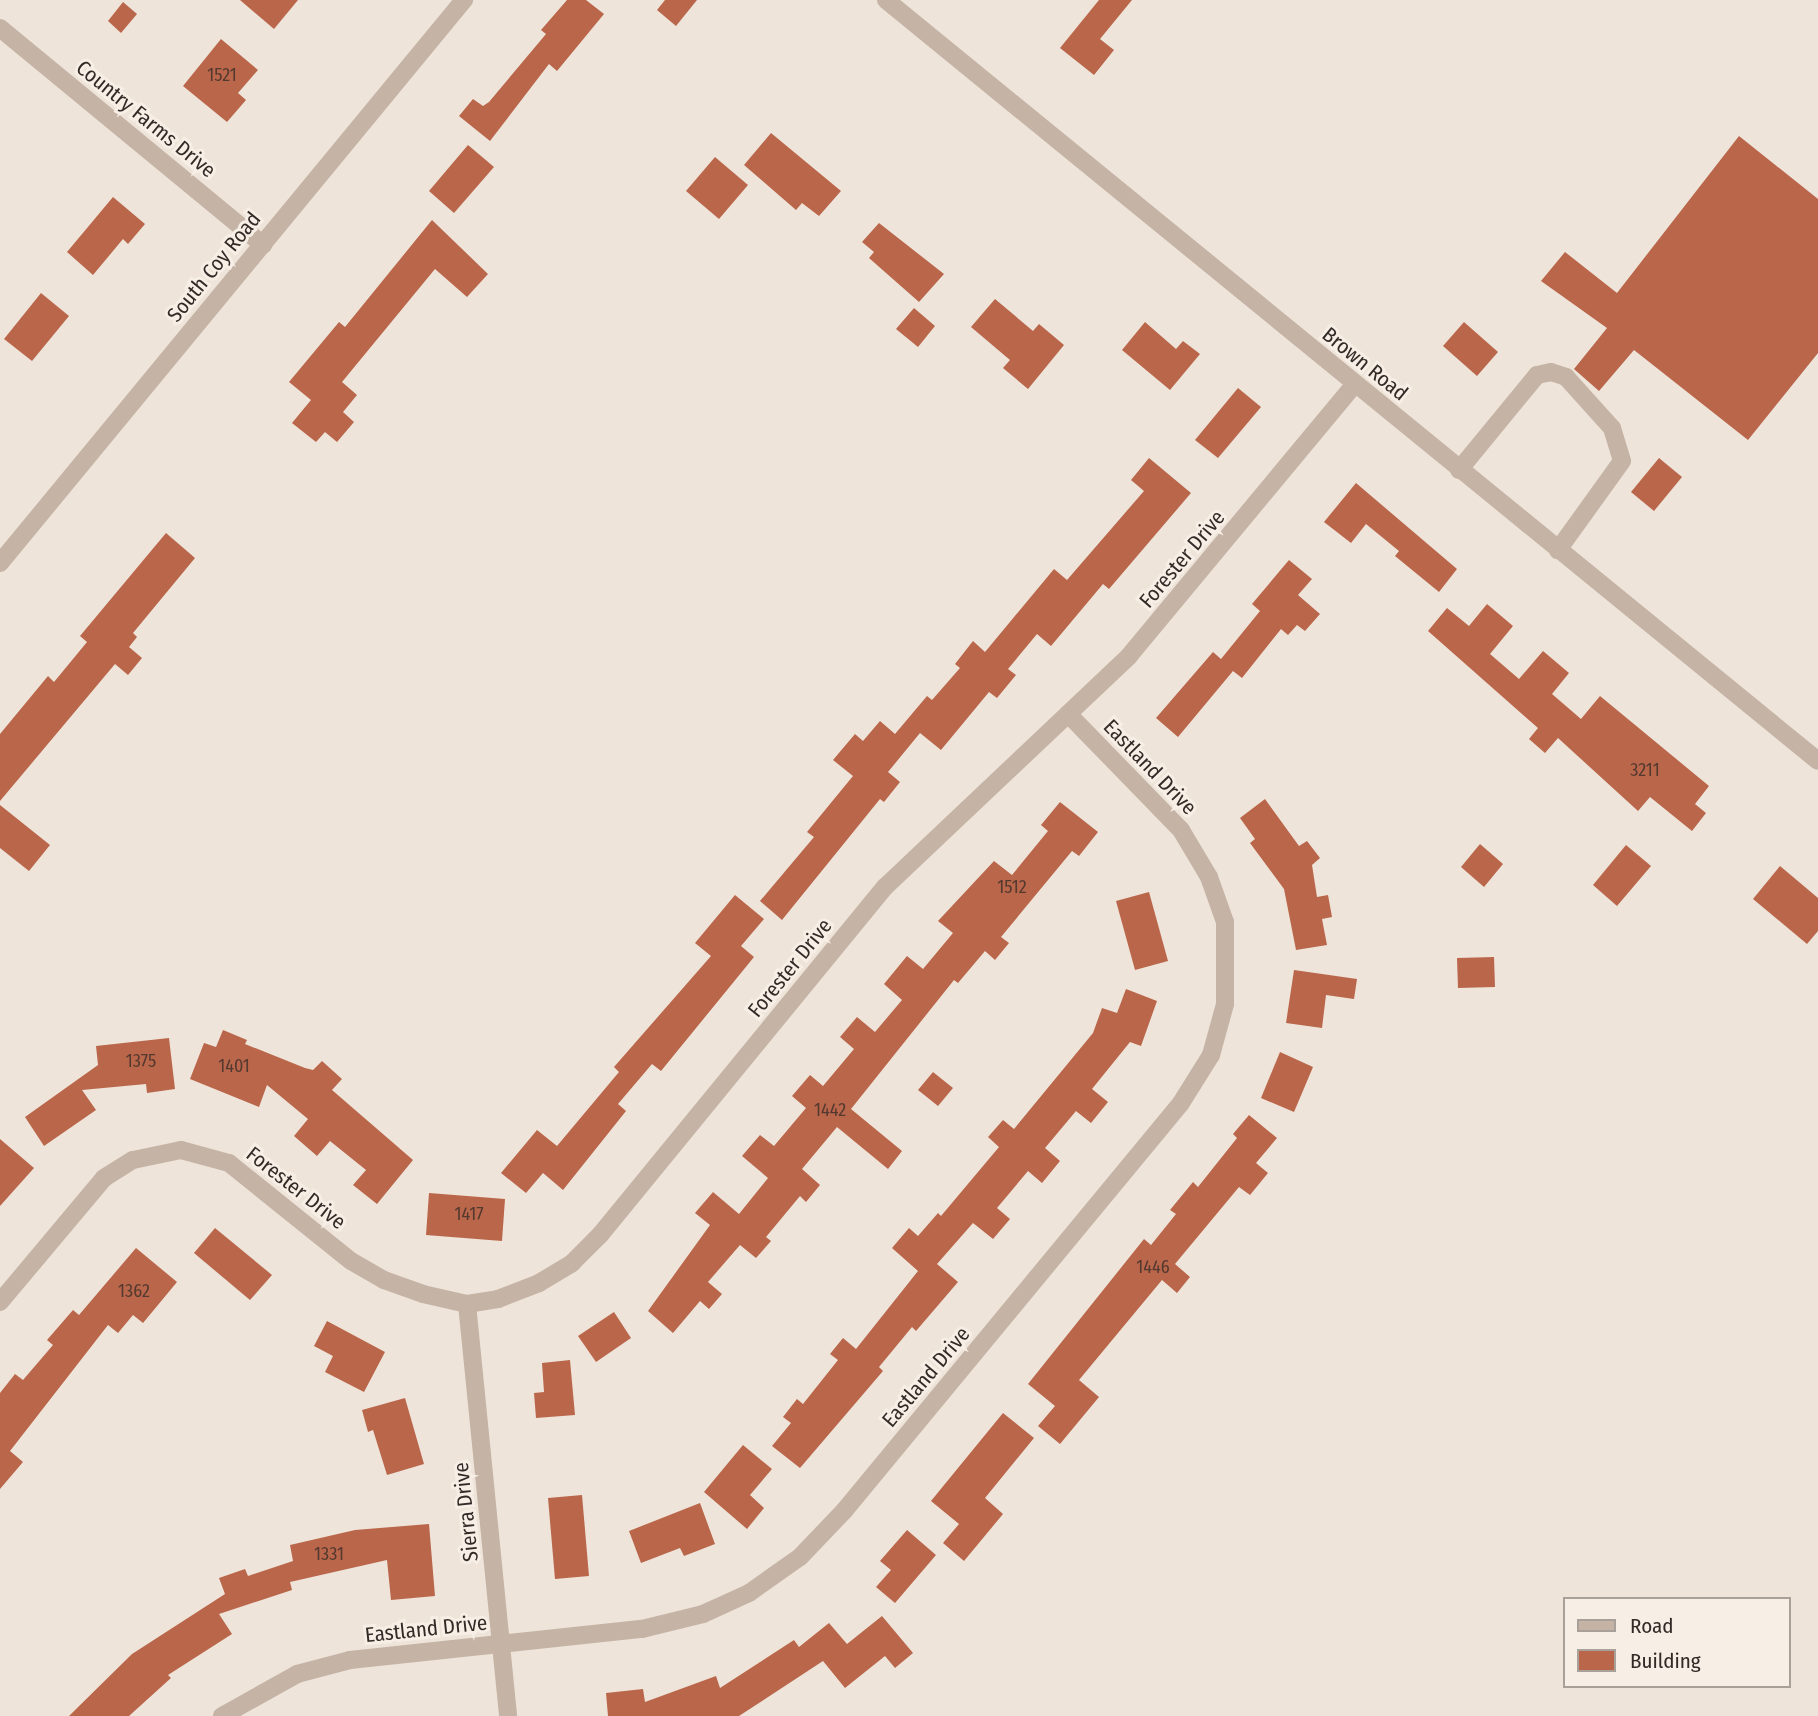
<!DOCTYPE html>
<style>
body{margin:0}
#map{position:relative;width:1818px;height:1716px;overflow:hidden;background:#eee4d9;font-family:"Fira Sans Condensed",sans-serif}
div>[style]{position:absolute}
.building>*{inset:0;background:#ba664b}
.minor>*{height:18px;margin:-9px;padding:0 9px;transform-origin:9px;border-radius:9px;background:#c5b4a6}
span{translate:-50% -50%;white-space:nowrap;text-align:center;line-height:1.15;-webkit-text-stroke:6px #f7eee5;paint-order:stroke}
.number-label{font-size:18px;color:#54392f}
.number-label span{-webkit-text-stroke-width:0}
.street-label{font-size:21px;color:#322a26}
.legend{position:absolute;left:1563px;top:1597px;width:228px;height:91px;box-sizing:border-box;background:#f7eee5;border:2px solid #a8a099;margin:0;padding:9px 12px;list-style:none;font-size:21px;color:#322a26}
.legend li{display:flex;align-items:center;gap:14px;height:35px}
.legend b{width:35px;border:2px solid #a8a099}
</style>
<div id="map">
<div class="building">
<i style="clip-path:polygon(240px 0,298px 0,274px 29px)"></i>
<i style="clip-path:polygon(567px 0,586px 0,604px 14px,557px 71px,549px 64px,490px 141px,459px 116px,473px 99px,483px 106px,489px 102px,546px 34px,541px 30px)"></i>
<i style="clip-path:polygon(665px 0,697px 0,676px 26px,657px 10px)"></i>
<i style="clip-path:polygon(1099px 0,1132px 0,1100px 39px,1114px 50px,1094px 75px,1060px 48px)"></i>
<i style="clip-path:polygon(123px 2px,137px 14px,121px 33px,108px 21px)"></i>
<i style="clip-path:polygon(221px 39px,258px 70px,238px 93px,246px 100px,227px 122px,183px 86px)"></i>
<i style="clip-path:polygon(771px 133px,841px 191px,819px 216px,802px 203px,796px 210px,744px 165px)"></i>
<i style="clip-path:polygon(1739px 136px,1818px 199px,1818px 353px,1748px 440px,1634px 350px,1599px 391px,1574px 369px,1607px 328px,1541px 281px,1565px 252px,1617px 293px)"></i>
<i style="clip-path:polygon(468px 145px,494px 167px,454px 213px,429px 191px)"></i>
<i style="clip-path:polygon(715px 157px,748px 185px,719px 219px,686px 191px)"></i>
<i style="clip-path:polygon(113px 197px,145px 224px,128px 244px,123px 239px,93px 275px,67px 252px)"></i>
<i style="clip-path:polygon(432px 220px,488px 274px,467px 297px,435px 269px,342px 382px,357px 395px,343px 412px,354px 422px,337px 442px,325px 432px,316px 442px,292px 423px,311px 400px,289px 382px,339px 322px,345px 327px)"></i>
<i style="clip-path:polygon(879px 223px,944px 274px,919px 302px,869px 258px,874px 252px,862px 242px)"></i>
<i style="clip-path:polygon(41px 293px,69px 316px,32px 361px,4px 339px)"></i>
<i style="clip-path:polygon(995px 299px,1033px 331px,1039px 324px,1064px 345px,1028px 389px,1003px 368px,1010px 360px,971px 327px)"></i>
<i style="clip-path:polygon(914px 308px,935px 326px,918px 347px,896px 329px)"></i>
<i style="clip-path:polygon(1145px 322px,1176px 349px,1183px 341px,1200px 354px,1170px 390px,1122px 350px)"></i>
<i style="clip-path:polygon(1464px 322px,1498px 352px,1477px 376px,1443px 346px)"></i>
<i style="clip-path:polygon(1238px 388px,1261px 407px,1218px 458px,1195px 440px)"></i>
<i style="clip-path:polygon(1149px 458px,1191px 493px,1109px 589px,1103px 584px,1051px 646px,1037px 634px,1008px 669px,1016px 675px,997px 698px,989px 692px,941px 750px,920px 733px,888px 772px,900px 782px,884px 802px,880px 799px,782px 920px,760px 901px,814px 837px,807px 832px,853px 776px,833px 760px,855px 734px,863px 741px,880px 721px,895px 734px,927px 696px,932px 700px,960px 668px,955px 664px,973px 641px,985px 652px,1054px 569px,1067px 580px,1144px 491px,1131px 480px)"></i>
<i style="clip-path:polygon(1659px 458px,1682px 477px,1654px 511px,1631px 492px)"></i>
<i style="clip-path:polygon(1356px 483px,1457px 569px,1439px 592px,1395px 556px,1399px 551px,1366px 524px,1351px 543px,1324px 522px)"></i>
<i style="clip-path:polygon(166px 533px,195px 558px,133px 633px,137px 637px,129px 647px,142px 658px,128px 675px,115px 664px,0 801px,0 734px,48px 676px,54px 682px,87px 642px,80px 636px)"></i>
<i style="clip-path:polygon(1289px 560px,1312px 579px,1298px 595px,1320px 614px,1305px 631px,1297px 625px,1288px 635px,1281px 629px,1242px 678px,1233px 671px,1178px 737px,1156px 718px,1213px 652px,1221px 659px,1260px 611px,1252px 604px)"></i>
<i style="clip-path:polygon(1487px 604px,1513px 626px,1490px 654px,1519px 679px,1543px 651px,1569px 673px,1552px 694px,1581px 719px,1600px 696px,1709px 786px,1695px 804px,1706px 813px,1692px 831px,1650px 797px,1638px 811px,1558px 738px,1545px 753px,1529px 739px,1538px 728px,1428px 631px,1447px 608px,1469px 626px)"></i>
<i style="clip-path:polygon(1265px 799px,1299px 846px,1307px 841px,1320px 858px,1312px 865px,1317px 897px,1328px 895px,1332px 917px,1322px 919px,1327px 945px,1296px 950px,1284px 889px,1250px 843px,1255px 839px,1240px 818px)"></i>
<i style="clip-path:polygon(1060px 802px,1098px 832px,1079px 856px,1072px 851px,1001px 937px,1009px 943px,995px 960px,985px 951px,958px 983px,954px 980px,851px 1109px,902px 1151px,888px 1169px,837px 1127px,802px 1169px,820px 1185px,806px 1202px,800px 1196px,766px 1237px,771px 1241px,756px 1258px,740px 1245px,708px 1282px,722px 1294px,709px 1309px,700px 1301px,673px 1333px,648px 1311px,710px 1225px,695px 1213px,713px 1192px,739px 1214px,768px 1178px,742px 1156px,760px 1135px,774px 1146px,806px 1108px,792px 1096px,810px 1075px,823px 1086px,854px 1049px,840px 1037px,857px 1017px,875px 1032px,902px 1000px,884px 984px,907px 956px,923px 969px,953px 933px,938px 921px,994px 861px,1012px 875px,1048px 831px,1041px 825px)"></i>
<i style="clip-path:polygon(0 805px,50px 845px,29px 871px,0 848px)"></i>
<i style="clip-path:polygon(1480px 844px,1503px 864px,1484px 887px,1461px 867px)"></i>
<i style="clip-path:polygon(1626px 845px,1651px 866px,1617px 906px,1593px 885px)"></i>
<i style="clip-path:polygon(1780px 866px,1818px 898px,1818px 931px,1807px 944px,1753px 899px)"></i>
<i style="clip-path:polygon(1149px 892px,1168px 961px,1135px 970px,1116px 901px)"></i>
<i style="clip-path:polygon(735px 895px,764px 919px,741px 946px,754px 957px,661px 1071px,652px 1064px,618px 1104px,626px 1111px,563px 1190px,543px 1173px,526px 1193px,501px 1173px,537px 1130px,557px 1146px,619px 1072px,614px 1067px,711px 956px,695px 943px)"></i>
<i style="clip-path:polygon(1494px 957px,1495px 987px,1458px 988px,1457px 958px)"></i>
<i style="clip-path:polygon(1294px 970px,1357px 979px,1354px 999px,1326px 995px,1322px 1028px,1286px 1023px)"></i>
<i style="clip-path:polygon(1126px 989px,1157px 1001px,1141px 1046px,1130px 1042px,1092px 1089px,1108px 1102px,1091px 1123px,1076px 1111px,1045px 1148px,1060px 1161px,1042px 1183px,1028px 1171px,997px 1208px,1010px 1219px,993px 1239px,973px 1223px,937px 1264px,958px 1282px,916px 1331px,912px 1327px,879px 1367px,883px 1371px,800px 1468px,772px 1446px,791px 1423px,783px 1417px,797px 1399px,803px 1404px,838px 1360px,830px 1354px,843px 1338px,856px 1349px,918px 1271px,892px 1248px,909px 1228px,918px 1236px,938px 1213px,941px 1216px,999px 1147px,988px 1137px,1003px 1120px,1014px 1129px,1093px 1033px,1102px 1008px,1117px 1013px)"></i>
<i style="clip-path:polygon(223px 1030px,247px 1040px,245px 1044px,305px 1068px,313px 1070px,322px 1061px,342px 1079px,332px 1090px,413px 1160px,377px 1204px,353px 1185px,366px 1170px,330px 1141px,317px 1156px,294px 1136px,308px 1119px,267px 1085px,259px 1107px,190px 1079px,204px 1043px,216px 1047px)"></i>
<i style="clip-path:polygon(169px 1038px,175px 1089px,147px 1093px,146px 1084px,82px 1090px,96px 1110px,44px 1146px,25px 1117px,98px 1065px,96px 1046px)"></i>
<i style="clip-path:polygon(1280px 1052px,1313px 1067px,1294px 1112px,1261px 1098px)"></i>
<i style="clip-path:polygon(933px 1072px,953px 1088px,938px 1106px,918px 1090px)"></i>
<i style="clip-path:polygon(1249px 1115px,1277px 1138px,1256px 1163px,1268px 1173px,1250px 1195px,1239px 1187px,1175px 1264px,1190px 1277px,1177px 1293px,1162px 1280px,1079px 1380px,1099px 1397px,1060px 1444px,1038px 1426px,1055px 1406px,1028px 1384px,1144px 1239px,1151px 1245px,1176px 1214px,1170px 1210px,1193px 1182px,1198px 1187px,1237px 1138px,1233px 1134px)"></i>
<i style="clip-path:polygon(0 1139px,34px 1168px,0 1206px)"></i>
<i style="clip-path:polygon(429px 1193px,505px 1199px,502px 1241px,426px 1235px)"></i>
<i style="clip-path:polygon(215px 1228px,272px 1275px,250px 1300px,194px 1253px)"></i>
<i style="clip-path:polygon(136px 1248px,177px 1282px,143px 1323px,133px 1315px,118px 1333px,108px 1325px,10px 1451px,23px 1462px,0 1489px,0 1393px,15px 1374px,23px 1380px,53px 1345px,47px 1340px,73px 1310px,79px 1315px)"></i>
<i style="clip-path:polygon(614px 1312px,631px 1338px,596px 1362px,578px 1336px)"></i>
<i style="clip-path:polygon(327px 1321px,385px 1352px,364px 1392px,325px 1372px,333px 1356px,314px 1346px)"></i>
<i style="clip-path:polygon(570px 1360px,575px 1415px,536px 1418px,534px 1393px,544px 1392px,542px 1363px)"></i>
<i style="clip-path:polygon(405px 1398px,424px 1464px,387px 1475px,373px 1430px,368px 1432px,362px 1410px)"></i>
<i style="clip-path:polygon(1003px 1413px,1034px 1438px,985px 1498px,1003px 1514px,964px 1561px,943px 1543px,959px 1524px,931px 1501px)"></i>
<i style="clip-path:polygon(743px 1445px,772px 1469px,750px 1495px,764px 1508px,747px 1529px,704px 1492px)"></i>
<i style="clip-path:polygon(582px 1495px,589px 1576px,555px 1579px,548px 1498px)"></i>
<i style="clip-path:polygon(700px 1503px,715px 1544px,684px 1556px,680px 1548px,641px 1563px,629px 1531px)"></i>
<i style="clip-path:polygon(429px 1524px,435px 1596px,391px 1600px,387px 1560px,290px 1582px,292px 1590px,219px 1614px,232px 1634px,168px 1675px,171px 1678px,129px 1716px,69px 1716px,132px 1654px,225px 1594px,219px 1578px,245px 1569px,248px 1576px,293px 1561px,290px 1545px,355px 1530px)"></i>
<i style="clip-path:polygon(907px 1530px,936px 1555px,895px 1603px,876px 1587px,891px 1570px,880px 1561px)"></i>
<i style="clip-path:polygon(882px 1616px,913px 1653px,895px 1668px,885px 1656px,845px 1688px,823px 1661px,739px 1716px,608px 1716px,606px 1693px,643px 1689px,645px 1702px,716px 1676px,720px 1688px,794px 1640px,799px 1647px,829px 1623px,847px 1644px)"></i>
</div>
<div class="minor">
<i style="left:886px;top:0;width:1203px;rotate:39.23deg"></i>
<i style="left:0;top:28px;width:341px;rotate:39.5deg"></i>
<i style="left:1459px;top:470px;width:123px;rotate:-50.6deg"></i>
<i style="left:1537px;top:375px;width:14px;rotate:-12deg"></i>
<i style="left:1551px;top:372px;width:16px;rotate:18deg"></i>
<i style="left:1566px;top:377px;width:69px;rotate:48deg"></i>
<i style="left:1612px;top:428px;width:34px;rotate:73deg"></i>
<i style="left:1622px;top:461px;width:110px;rotate:125.7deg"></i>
<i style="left:0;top:563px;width:730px;rotate:-50.51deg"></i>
<i style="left:0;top:1302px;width:162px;rotate:-50deg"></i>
<i style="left:104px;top:1178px;width:34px;rotate:-32deg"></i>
<i style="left:133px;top:1160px;width:49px;rotate:-11.8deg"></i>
<i style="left:181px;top:1150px;width:50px;rotate:15.2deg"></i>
<i style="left:229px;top:1163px;width:156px;rotate:38.8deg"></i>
<i style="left:351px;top:1261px;width:38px;rotate:30deg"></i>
<i style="left:384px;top:1280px;width:41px;rotate:19.7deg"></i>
<i style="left:423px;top:1294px;width:45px;rotate:12.8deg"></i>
<i style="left:467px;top:1304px;width:31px;rotate:-9deg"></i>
<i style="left:498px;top:1299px;width:44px;rotate:-21.3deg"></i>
<i style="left:539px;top:1283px;width:39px;rotate:-31deg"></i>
<i style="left:572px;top:1263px;width:40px;rotate:-45deg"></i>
<i style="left:600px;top:1235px;width:450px;rotate:-50.7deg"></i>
<i style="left:885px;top:887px;width:336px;rotate:-43.4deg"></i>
<i style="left:1129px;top:656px;width:352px;rotate:-50.3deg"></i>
<i style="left:467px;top:1304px;width:414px;rotate:84.3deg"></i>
<i style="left:222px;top:1716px;width:86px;rotate:-29.2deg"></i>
<i style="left:297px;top:1674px;width:55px;rotate:-14.8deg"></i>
<i style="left:350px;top:1660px;width:294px;rotate:-6.1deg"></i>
<i style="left:642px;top:1629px;width:63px;rotate:-13.8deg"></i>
<i style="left:703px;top:1614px;width:51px;rotate:-24.5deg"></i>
<i style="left:749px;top:1593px;width:62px;rotate:-35.2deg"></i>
<i style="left:800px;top:1557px;width:64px;rotate:-46.3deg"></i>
<i style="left:844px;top:1511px;width:529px;rotate:-50.44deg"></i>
<i style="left:1181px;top:1103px;width:57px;rotate:-58deg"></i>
<i style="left:1211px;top:1055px;width:53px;rotate:-74.6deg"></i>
<i style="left:1225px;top:1004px;width:82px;rotate:-90deg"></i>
<i style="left:1225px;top:922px;width:48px;rotate:-109.6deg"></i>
<i style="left:1209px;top:877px;width:55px;rotate:-120.8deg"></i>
<i style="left:1181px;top:830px;width:162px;rotate:-134.2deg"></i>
</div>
<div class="number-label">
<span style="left:222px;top:75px">1521</span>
<span style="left:1645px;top:770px">3211</span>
<span style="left:1012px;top:887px">1512</span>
<span style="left:141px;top:1061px">1375</span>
<span style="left:234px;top:1066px">1401</span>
<span style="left:830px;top:1110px">1442</span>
<span style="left:469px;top:1214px">1417</span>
<span style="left:1153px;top:1267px">1446</span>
<span style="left:134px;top:1291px">1362</span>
<span style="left:329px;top:1554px">1331</span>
</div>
<div class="street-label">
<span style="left:146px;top:119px;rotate:39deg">Country Farms Drive</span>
<span style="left:214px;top:267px;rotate:-51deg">South Coy Road</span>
<span style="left:1365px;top:364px;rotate:39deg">Brown Road</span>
<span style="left:1182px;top:559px;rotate:-50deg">Forester Drive</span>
<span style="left:1150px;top:767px;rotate:46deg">Eastland Drive</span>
<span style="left:790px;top:968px;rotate:-51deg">Forester Drive</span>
<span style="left:296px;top:1188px;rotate:38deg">Forester Drive</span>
<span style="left:926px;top:1377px;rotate:-50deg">Eastland Drive</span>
<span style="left:466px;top:1512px;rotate:-96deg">Sierra Drive</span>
<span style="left:426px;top:1629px;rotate:-6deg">Eastland Drive</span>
</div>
<ul class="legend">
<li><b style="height:9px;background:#c5b4a6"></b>Road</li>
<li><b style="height:19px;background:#ba664b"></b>Building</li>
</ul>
</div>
